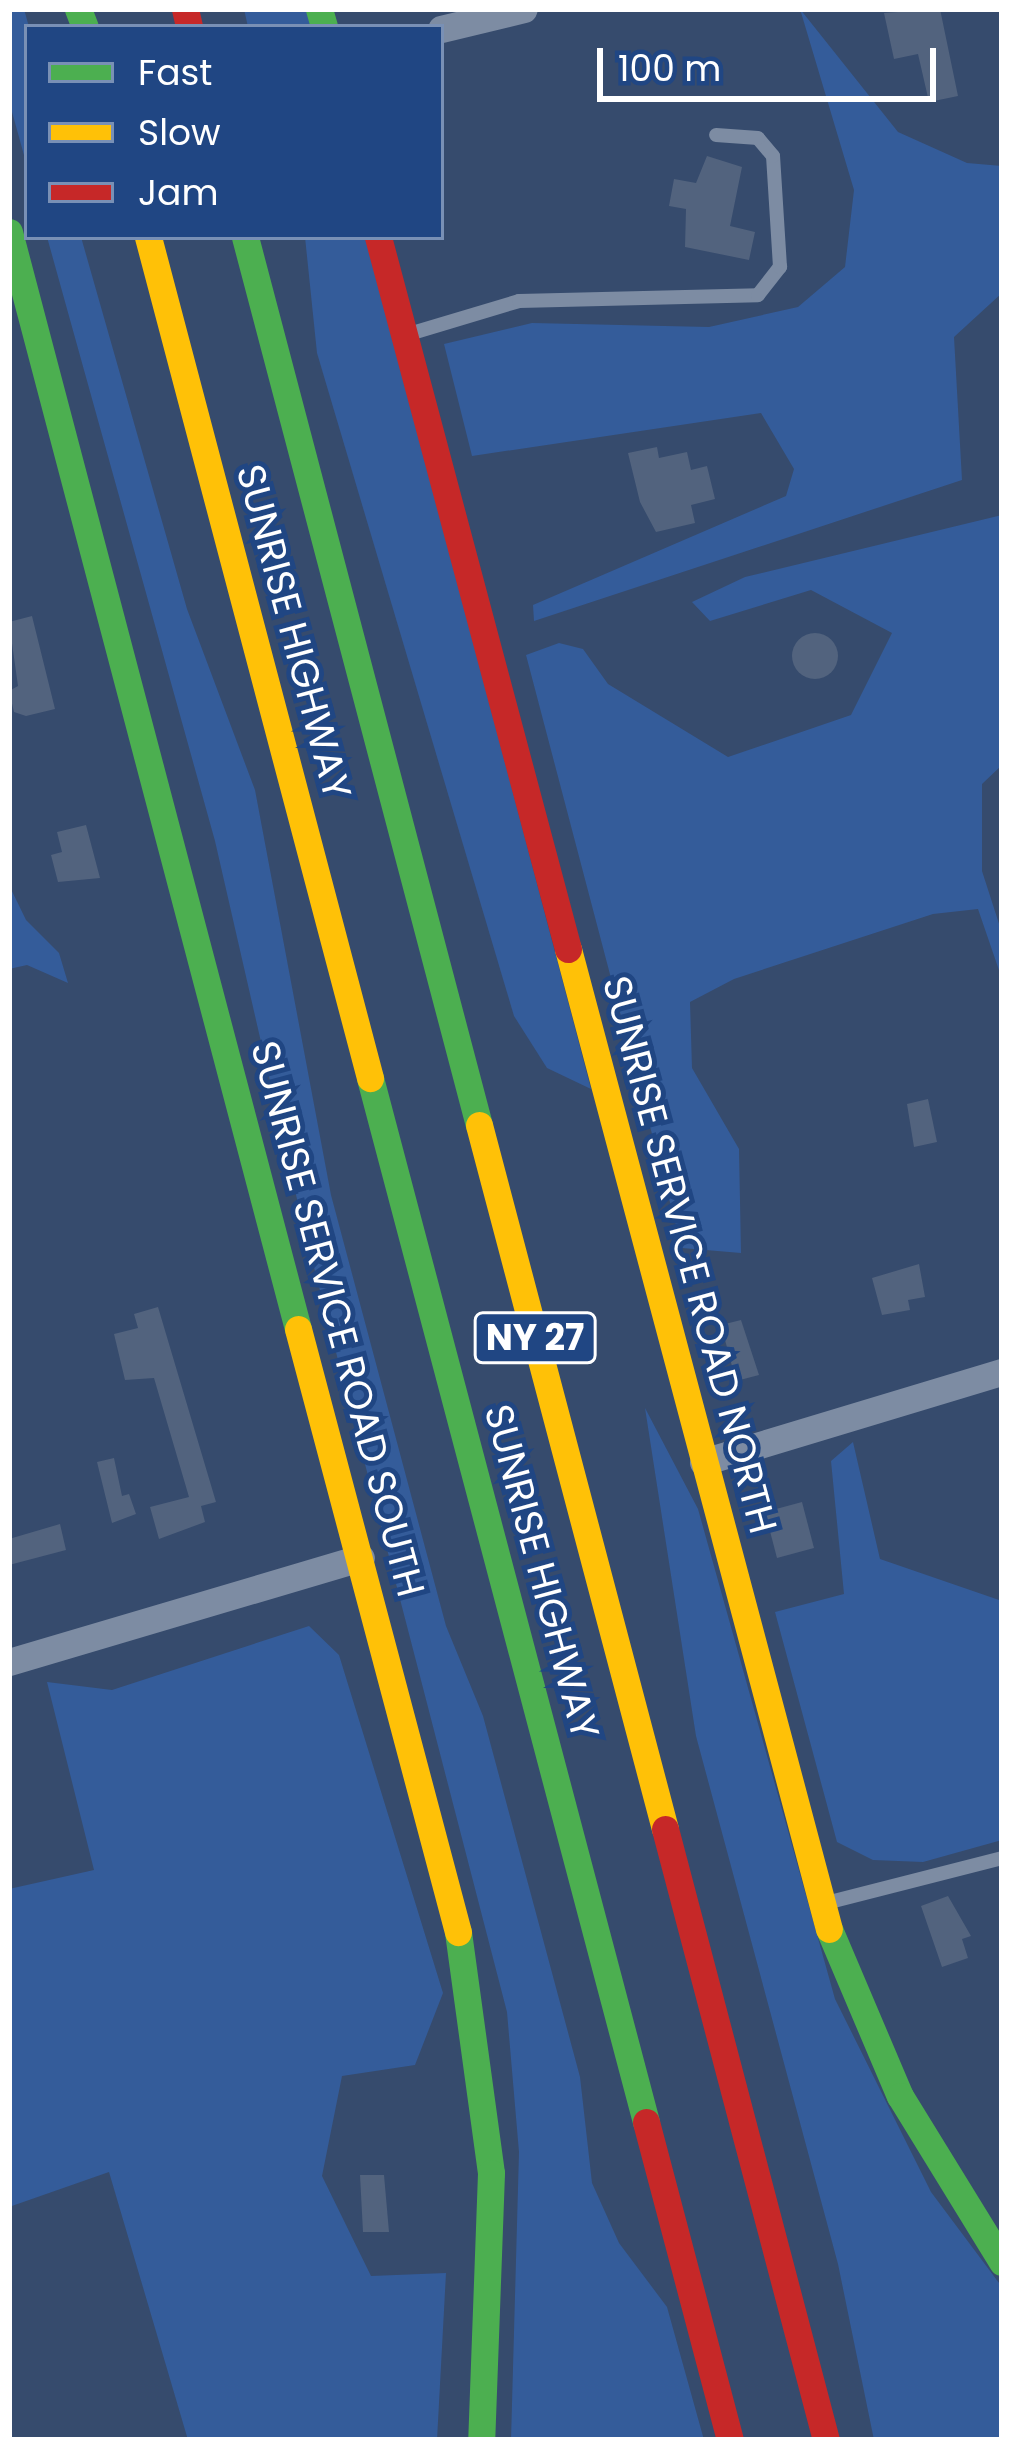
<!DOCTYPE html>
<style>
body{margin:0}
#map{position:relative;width:1011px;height:2449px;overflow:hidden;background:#364b6d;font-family:Poppins,sans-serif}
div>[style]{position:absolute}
.green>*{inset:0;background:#345c9a}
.building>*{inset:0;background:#52637e}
.round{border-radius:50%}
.lane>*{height:14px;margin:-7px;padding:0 7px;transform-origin:7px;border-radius:7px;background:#7d8ca3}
.street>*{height:27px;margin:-13.5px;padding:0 13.5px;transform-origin:13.5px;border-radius:13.5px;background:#7d8ca3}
.fast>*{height:27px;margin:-13.5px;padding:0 13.5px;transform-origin:13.5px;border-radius:13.5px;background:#4caf50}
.slow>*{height:27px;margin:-13.5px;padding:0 13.5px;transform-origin:13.5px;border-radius:13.5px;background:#ffc107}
.jam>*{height:27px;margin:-13.5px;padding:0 13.5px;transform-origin:13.5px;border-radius:13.5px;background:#c62828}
span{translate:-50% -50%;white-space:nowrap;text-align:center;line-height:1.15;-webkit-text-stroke:10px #204683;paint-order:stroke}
.shield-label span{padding:3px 9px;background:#204683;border:3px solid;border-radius:9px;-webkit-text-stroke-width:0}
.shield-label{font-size:36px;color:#fff;font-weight:700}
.street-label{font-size:39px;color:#fff}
.frame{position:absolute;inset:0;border:12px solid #fff;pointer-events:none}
.legend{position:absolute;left:24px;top:24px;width:420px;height:216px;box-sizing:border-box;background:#204683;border:3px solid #7990b5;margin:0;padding:15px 21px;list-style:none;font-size:36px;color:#fff}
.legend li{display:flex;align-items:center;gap:24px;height:60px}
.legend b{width:60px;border:3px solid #7990b5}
.scale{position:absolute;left:597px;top:48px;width:339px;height:54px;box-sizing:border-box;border:6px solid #fff;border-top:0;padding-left:15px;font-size:36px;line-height:42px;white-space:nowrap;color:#fff;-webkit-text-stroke:9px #204683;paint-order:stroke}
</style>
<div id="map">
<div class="green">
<i style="clip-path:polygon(9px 9px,24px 9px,29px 27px,27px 166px,9px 101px)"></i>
<i style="clip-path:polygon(244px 9px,306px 9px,311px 27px,248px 27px)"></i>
<i style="clip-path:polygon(800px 9px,898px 132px,967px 163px,1002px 166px,1002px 293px,954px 337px,962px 480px,534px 621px,533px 605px,786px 496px,794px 469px,761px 413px,472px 456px,444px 344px,532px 323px,709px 327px,798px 307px,845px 267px,854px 190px)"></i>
<i style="clip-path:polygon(47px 237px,81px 237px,187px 609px,255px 790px,331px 1195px,446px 1626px,483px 1716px,580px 2077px,592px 2183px,619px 2243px,667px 2307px,704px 2440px,511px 2440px,519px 2152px,507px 2012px,302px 1221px,215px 841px)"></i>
<i style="clip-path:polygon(305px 237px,367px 237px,591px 1089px,547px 1068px,514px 1016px,317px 353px)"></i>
<i style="clip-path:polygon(1002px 515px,1002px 765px,982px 784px,982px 871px,1002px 933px,1002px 979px,978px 909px,933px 914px,734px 979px,690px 1002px,692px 1068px,739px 1149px,741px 1253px,682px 1248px,526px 655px,559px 643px,583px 649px,608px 684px,728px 757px,851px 715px,892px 633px,811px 590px,710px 621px,692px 602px,745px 577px)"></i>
<i style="clip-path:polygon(9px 885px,26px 920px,59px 953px,68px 983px,27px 965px,9px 969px)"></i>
<i style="clip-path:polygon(645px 1408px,698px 1509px,835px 1999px,931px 2192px,1002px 2287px,1002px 2440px,874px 2440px,838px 2264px,696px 1736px)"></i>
<i style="clip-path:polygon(853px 1442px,880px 1559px,1002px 1601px,1002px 1840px,923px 1862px,873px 1860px,837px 1842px,775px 1612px,844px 1594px,831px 1461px)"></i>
<i style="clip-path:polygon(309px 1626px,339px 1655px,443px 1993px,415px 2065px,342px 2076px,322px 2176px,371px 2276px,446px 2273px,437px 2440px,188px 2440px,109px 2172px,9px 2207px,9px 1889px,94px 1870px,47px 1682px,112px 1690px)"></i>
</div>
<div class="building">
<i style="clip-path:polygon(940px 9px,958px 96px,929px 102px,918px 54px,894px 59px,884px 13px)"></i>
<i style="clip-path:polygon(707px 156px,742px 167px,730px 226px,755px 232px,749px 260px,685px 247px,686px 209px,669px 206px,674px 179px,696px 183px)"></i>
<i style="clip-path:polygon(657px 447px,659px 458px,687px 452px,691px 470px,707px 466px,715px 499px,691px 505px,695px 523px,656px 532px,640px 502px,628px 453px)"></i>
<i style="clip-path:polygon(32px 616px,55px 709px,26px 716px,14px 712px,9px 691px,18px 686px,9px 622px)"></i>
<i class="round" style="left:792px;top:633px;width:46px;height:46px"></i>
<i style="clip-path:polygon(86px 825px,100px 878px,58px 882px,51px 855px,62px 852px,57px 832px)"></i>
<i style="clip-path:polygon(928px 1099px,937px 1142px,914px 1147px,907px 1104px)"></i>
<i style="clip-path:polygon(919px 1264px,925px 1297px,908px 1300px,910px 1310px,882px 1315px,872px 1278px)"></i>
<i style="clip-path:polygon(158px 1307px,216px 1502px,201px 1506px,205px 1522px,159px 1539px,150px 1507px,189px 1497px,154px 1378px,125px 1380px,114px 1334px,138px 1328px,134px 1314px)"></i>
<i style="clip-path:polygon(741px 1320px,759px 1375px,736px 1381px,721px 1325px)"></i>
<i style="clip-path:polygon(114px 1458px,122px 1496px,129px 1494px,136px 1514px,112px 1523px,97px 1462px)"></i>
<i style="clip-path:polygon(802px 1502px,814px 1548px,777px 1558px,765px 1512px)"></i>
<i style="clip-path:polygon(60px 1524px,66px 1550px,9px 1565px,9px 1539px)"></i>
<i style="clip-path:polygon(948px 1896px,971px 1936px,962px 1939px,968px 1958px,942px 1967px,921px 1906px)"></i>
<i style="clip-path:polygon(360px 2175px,384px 2175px,389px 2232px,363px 2232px)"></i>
</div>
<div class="lane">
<i style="left:409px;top:334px;width:115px;rotate:-16.7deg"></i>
<i style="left:519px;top:301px;width:239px;rotate:-1.4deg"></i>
<i style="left:758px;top:295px;width:36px;rotate:-52deg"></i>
<i style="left:780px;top:267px;width:111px;rotate:-93.6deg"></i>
<i style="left:773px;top:156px;width:23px;rotate:-130deg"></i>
<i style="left:758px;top:138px;width:42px;rotate:-175.9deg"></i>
<i style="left:826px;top:1903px;width:182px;rotate:-14.3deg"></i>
</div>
<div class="street">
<i style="left:441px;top:29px;width:85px;rotate:-13.5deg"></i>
<i style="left:703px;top:1462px;width:312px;rotate:-16.8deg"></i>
<i style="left:9px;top:1662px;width:367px;rotate:-16.5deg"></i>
</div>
<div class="fast">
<i style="left:78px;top:9px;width:19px;rotate:69deg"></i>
<i style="left:319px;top:9px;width:19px;rotate:74deg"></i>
<i style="left:9px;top:232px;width:1134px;rotate:75.24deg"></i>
<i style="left:245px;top:237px;width:918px;rotate:75.24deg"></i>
<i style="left:370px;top:1078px;width:1080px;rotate:75.19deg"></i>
<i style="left:829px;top:1929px;width:181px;rotate:67deg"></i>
<i style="left:900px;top:2096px;width:195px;rotate:58.4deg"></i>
<i style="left:458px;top:1932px;width:243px;rotate:82.2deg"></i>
<i style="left:491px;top:2173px;width:267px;rotate:92.1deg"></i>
</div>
<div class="slow">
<i style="left:148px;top:237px;width:870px;rotate:75.21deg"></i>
<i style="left:568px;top:949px;width:1014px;rotate:75.09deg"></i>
<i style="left:479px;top:1125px;width:728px;rotate:75.2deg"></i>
<i style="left:298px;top:1329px;width:624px;rotate:75.14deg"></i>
</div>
<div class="jam">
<i style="left:185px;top:9px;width:18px;rotate:77deg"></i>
<i style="left:378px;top:237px;width:737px;rotate:75.06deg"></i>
<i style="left:665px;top:1829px;width:632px;rotate:75.24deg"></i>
<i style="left:646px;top:2122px;width:329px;rotate:75.2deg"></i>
</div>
<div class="shield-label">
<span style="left:535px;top:1338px">NY 27</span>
</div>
<div class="street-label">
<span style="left:293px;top:632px;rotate:75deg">SUNRISE HIGHWAY</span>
<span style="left:689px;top:1255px;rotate:75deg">SUNRISE SERVICE ROAD NORTH</span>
<span style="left:337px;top:1319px;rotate:75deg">SUNRISE SERVICE ROAD SOUTH</span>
<span style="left:541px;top:1572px;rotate:75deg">SUNRISE HIGHWAY</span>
</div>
<div class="frame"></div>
<ul class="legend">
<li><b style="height:15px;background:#4caf50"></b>Fast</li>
<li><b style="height:15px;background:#ffc107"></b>Slow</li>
<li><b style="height:15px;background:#c62828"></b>Jam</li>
</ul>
<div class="scale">100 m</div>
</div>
